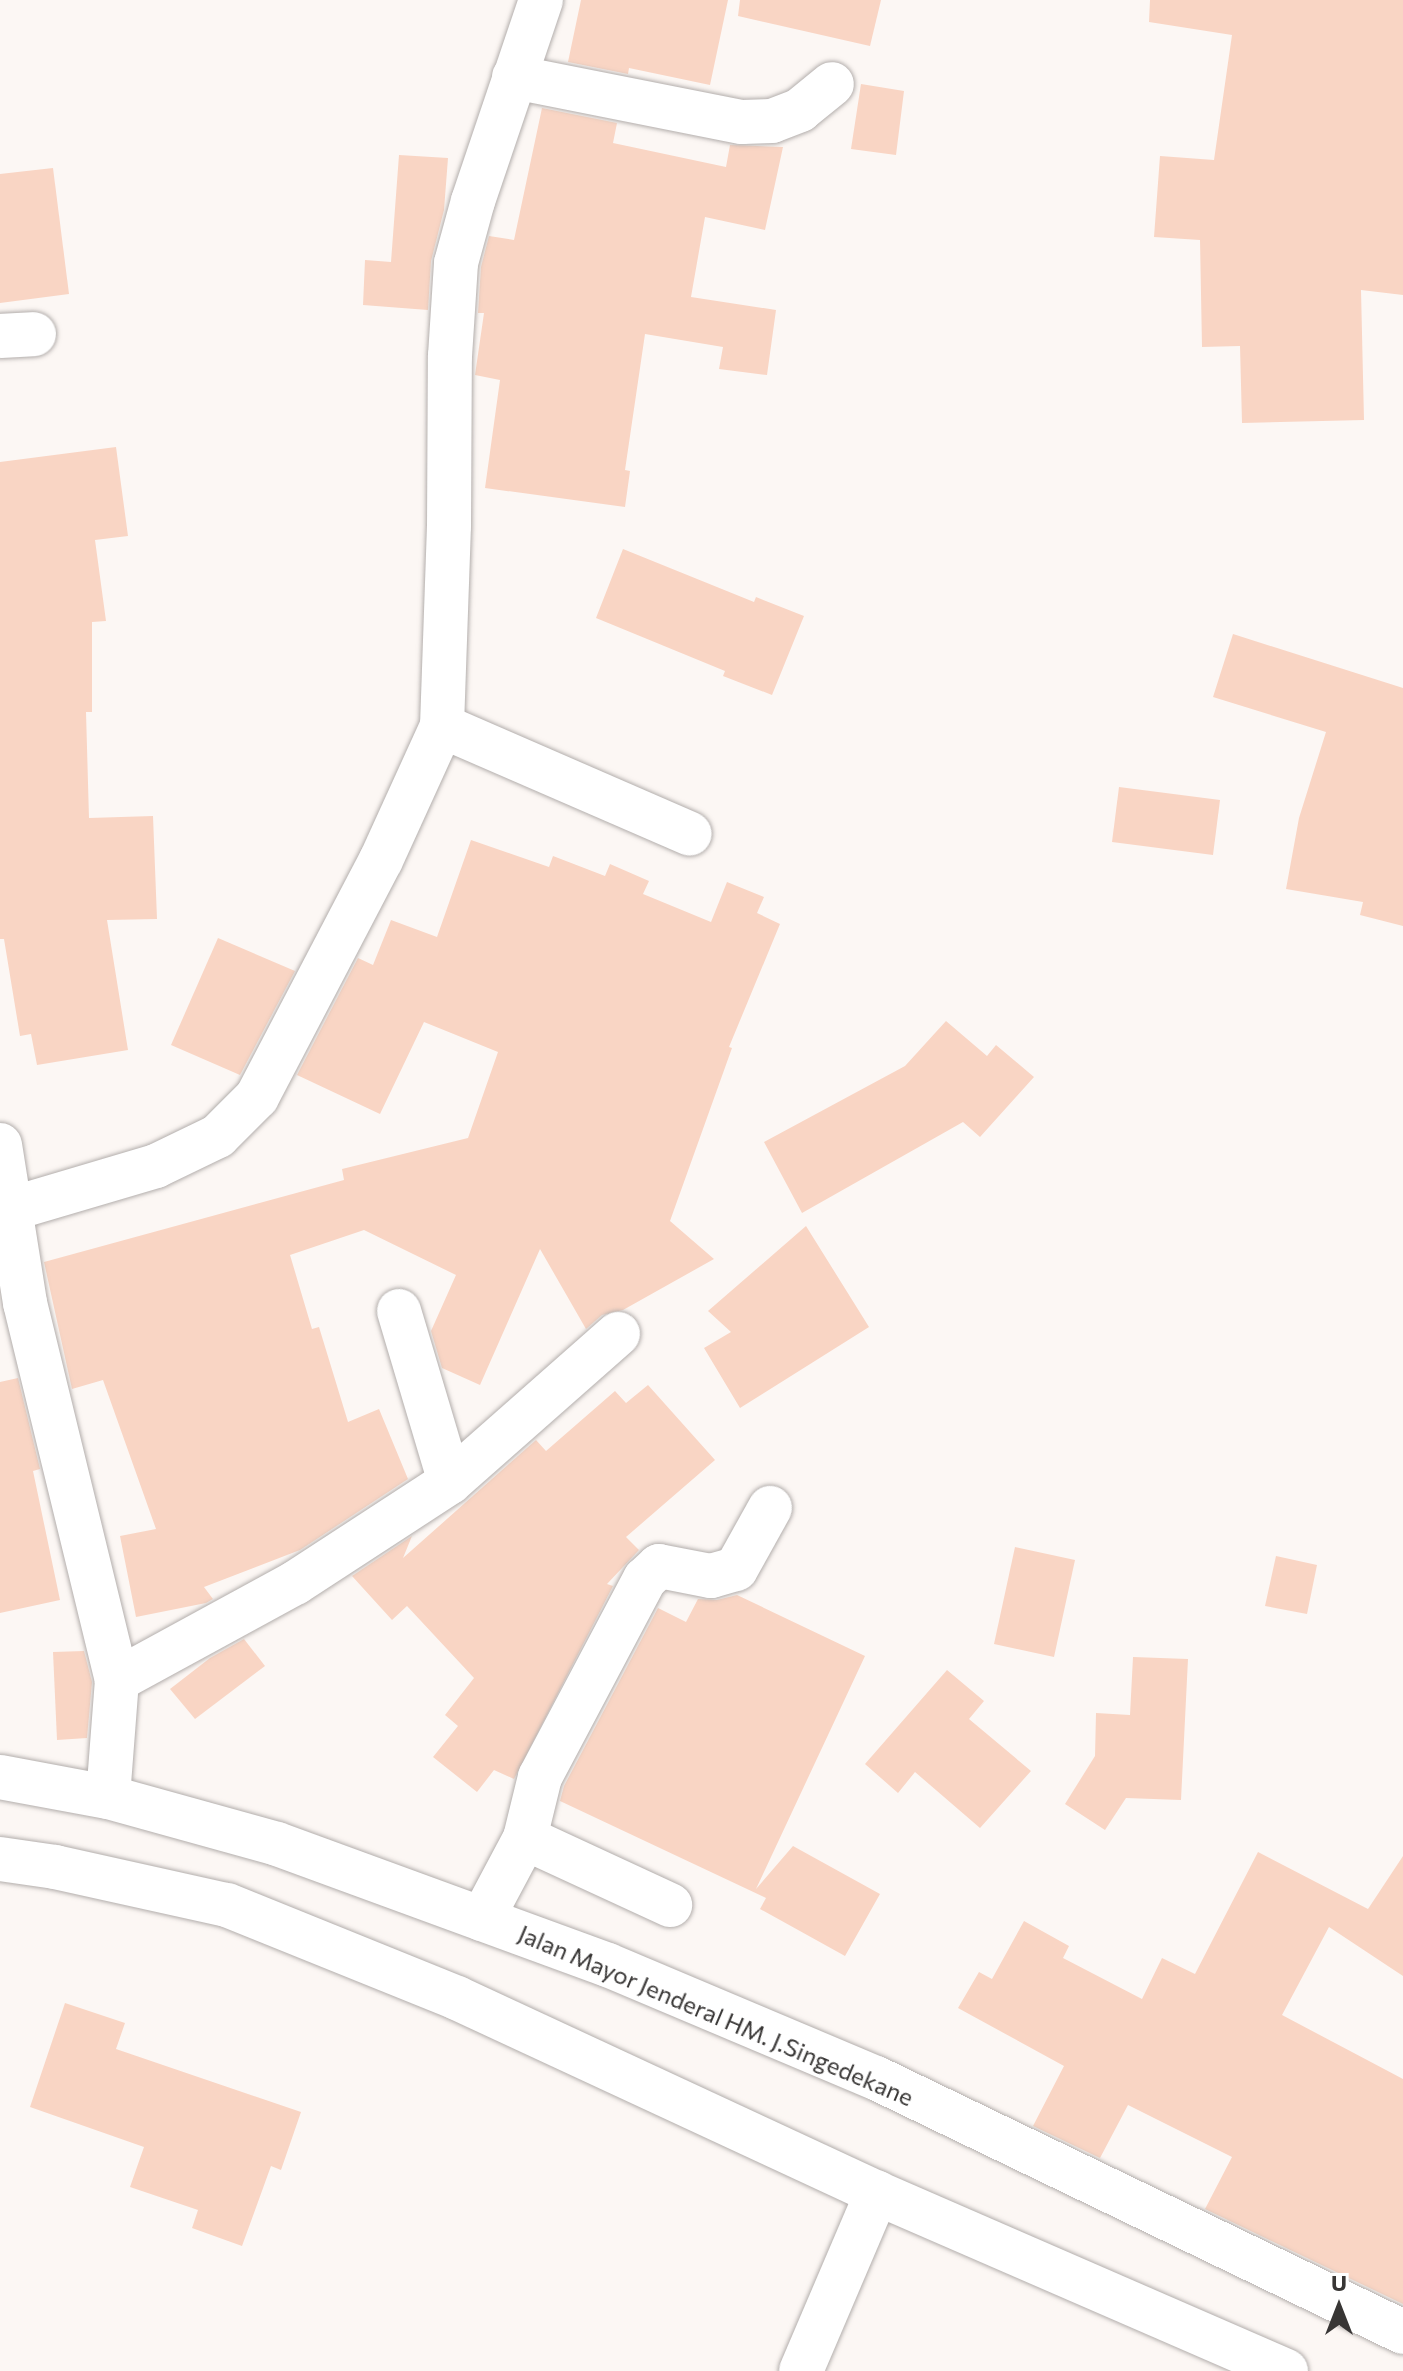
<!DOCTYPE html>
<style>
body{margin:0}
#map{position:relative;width:1403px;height:2371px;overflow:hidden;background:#fcf7f4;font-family:Commissioner,sans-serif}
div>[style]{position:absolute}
.building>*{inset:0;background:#f9d5c4}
.roads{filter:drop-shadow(0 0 2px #b3aeac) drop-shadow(0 0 2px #b3aeac)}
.minor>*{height:44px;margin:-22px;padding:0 22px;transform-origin:22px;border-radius:22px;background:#fff}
.major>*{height:44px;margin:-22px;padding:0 22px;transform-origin:22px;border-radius:22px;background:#fff}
span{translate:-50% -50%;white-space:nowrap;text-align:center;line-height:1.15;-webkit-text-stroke:6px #fff;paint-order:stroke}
.street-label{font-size:24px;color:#383635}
.north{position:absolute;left:1299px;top:2267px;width:80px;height:80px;-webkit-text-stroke:6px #fff;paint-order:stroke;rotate:0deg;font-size:22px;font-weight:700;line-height:32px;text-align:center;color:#383635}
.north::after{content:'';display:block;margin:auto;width:28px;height:36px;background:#383635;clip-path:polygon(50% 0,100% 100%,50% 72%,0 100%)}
</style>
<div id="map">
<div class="building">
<i style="clip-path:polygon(581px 0,728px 0,710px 85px,629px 68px,628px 74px,568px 62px)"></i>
<i style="clip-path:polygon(740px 0,881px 0,870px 46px,738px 16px)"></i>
<i style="clip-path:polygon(1150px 0,1403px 0,1403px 295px,1361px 290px,1364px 420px,1242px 423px,1240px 346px,1202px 347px,1200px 240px,1154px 237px,1160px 156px,1214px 160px,1232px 35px,1149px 22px)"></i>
<i style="clip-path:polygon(861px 84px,904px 91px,896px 155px,851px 149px)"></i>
<i style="clip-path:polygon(542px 108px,617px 123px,613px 143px,726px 167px,730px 145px,783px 147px,765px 230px,705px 217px,691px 297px,776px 310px,767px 375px,719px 369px,723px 347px,645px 334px,625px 470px,630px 471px,625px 507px,485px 488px,500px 380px,475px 375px,484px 313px,478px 313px,481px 267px,489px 236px,514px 240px)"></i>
<i style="clip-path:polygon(399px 155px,448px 158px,444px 210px,431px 261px,428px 310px,363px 305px,365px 260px,391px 262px)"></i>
<i style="clip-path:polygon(53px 168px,69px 294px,0 303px,0 174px)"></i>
<i style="clip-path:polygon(116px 447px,128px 536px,95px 540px,106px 621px,92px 622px,92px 712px,86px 712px,89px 818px,153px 816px,157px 919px,107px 920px,128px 1050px,37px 1065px,31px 1034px,20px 1036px,4px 939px,0 939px,0 462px)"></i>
<i style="clip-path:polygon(623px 549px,754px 602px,756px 597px,804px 616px,772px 695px,723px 676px,725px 671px,596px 618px)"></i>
<i style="clip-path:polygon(1233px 634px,1403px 688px,1403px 926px,1360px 915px,1363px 902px,1286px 889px,1299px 818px,1326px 732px,1213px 697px)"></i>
<i style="clip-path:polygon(1119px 787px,1220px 800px,1213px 855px,1112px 842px)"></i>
<i style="clip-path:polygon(471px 840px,549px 867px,553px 856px,605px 876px,610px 864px,649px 881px,643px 894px,711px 922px,727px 882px,764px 897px,757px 913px,780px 924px,729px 1047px,732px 1048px,670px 1221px,714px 1259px,623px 1310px,602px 1315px,586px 1329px,540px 1249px,480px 1385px,442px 1368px,431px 1331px,456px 1275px,364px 1230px,290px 1255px,312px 1329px,319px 1327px,348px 1422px,379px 1409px,408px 1479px,300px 1550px,204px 1587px,213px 1599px,206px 1603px,136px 1617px,120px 1536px,156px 1529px,103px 1380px,72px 1389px,44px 1262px,344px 1180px,342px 1169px,468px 1138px,498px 1052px,424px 1022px,380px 1114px,297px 1075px,358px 958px,373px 965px,391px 920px,437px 937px)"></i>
<i style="clip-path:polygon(218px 938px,295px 971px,240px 1075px,171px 1045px)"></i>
<i style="clip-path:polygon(946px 1021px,987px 1056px,996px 1045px,1034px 1077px,980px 1137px,963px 1122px,802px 1213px,764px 1142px,905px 1066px)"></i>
<i style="clip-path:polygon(806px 1226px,869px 1327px,740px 1408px,704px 1348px,731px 1332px,708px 1311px)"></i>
<i style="clip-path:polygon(18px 1378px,40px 1469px,33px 1471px,60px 1600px,0 1613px,0 1382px)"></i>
<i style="clip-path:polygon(648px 1385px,715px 1460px,626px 1537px,639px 1550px,607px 1584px,613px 1586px,514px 1779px,494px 1770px,477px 1792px,433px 1757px,458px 1726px,445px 1715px,474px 1678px,407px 1606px,392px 1620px,352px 1576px,412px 1536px,403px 1558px,536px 1440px,546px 1451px,615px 1391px,626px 1403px)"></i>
<i style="clip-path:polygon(1015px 1547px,1075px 1560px,1054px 1657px,994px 1644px)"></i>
<i style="clip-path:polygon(1276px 1556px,1317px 1565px,1307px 1614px,1265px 1606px)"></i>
<i style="clip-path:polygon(737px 1595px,865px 1656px,756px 1889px,793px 1846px,880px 1894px,845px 1956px,760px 1909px,766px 1898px,560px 1801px,564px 1786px,658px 1608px,686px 1622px,698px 1599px,717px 1600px)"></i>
<i style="clip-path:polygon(244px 1639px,265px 1666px,195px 1719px,170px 1689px,210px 1658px)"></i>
<i style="clip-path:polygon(84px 1651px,92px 1682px,87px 1738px,57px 1740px,53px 1652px)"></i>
<i style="clip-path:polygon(1133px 1657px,1188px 1659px,1181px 1800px,1126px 1798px,1105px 1830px,1065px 1804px,1095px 1756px,1096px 1713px,1130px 1715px)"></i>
<i style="clip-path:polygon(947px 1670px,984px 1701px,969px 1719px,1031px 1771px,980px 1828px,915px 1772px,898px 1793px,865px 1764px)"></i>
<i style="clip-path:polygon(1258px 1852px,1368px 1909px,1403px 1856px,1403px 1976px,1329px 1927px,1282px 2015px,1403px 2079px,1403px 2304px,1205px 2209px,1232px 2157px,1128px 2105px,1100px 2158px,1033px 2126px,1064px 2066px,958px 2008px,979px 1972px,992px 1979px,1024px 1921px,1069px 1946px,1063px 1958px,1142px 1999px,1162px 1958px,1195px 1974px)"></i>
<i style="clip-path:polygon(65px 2003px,125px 2023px,116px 2049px,301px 2112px,281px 2170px,271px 2166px,242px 2246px,192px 2228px,198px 2210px,130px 2187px,144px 2147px,30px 2107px)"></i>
</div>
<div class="roads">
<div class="minor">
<i style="left:514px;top:77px;width:232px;rotate:11.2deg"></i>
<i style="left:742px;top:122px;width:30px;rotate:-2deg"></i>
<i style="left:772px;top:121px;width:30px;rotate:-21deg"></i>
<i style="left:800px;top:110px;width:41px;rotate:-39.1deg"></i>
<i style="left:0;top:336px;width:34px;rotate:-3deg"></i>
<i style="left:442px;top:726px;width:270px;rotate:23.5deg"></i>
<i style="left:0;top:1145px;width:160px;rotate:81deg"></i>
<i style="left:25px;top:1303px;width:388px;rotate:76.3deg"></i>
<i style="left:117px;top:1680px;width:117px;rotate:94.4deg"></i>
<i style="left:11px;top:1209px;width:151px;rotate:-16.5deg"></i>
<i style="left:156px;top:1166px;width:69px;rotate:-25.8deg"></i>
<i style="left:218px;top:1136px;width:55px;rotate:-45deg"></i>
<i style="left:257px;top:1097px;width:267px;rotate:-62.4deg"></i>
<i style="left:381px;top:860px;width:147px;rotate:-65.5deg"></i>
<i style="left:442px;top:726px;width:200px;rotate:-88deg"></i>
<i style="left:449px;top:526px;width:170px;rotate:-89.7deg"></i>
<i style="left:450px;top:356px;width:93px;rotate:-86.3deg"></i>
<i style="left:456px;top:263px;width:64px;rotate:-74.7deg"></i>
<i style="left:473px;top:201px;width:212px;rotate:-71.3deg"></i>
<i style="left:399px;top:1311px;width:178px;rotate:73.4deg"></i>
<i style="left:117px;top:1680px;width:203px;rotate:-28.6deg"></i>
<i style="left:295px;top:1583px;width:185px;rotate:-33.1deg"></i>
<i style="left:450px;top:1482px;width:224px;rotate:-41.4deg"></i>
<i style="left:525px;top:1838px;width:160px;rotate:24.8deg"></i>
<i style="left:482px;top:1919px;width:92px;rotate:-62deg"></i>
<i style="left:525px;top:1838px;width:63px;rotate:-76.2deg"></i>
<i style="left:540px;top:1777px;width:224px;rotate:-62.1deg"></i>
<i style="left:645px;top:1579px;width:19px;rotate:-43deg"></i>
<i style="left:659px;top:1566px;width:53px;rotate:10.9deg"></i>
<i style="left:711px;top:1576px;width:26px;rotate:-16deg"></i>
<i style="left:736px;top:1569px;width:70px;rotate:-60.9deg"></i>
<i style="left:801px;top:2371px;width:194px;rotate:-66.9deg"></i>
</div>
<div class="major">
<i style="left:0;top:1777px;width:110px;rotate:10.5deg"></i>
<i style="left:108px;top:1797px;width:175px;rotate:15.5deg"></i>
<i style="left:277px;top:1844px;width:352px;rotate:20.1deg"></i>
<i style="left:608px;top:1965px;width:291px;rotate:22.9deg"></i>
<i style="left:876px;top:2078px;width:585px;rotate:25.73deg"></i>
<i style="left:0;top:1859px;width:56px;rotate:8.3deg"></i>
<i style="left:55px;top:1867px;width:176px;rotate:12.5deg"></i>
<i style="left:227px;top:1905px;width:248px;rotate:22deg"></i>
<i style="left:457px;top:1998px;width:463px;rotate:24.9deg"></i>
<i style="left:877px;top:2193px;width:446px;rotate:23.5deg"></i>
</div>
</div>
<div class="street-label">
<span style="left:716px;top:2015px;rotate:23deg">Jalan Mayor Jenderal HM. J.Singedekane</span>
</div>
<div class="north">U</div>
</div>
